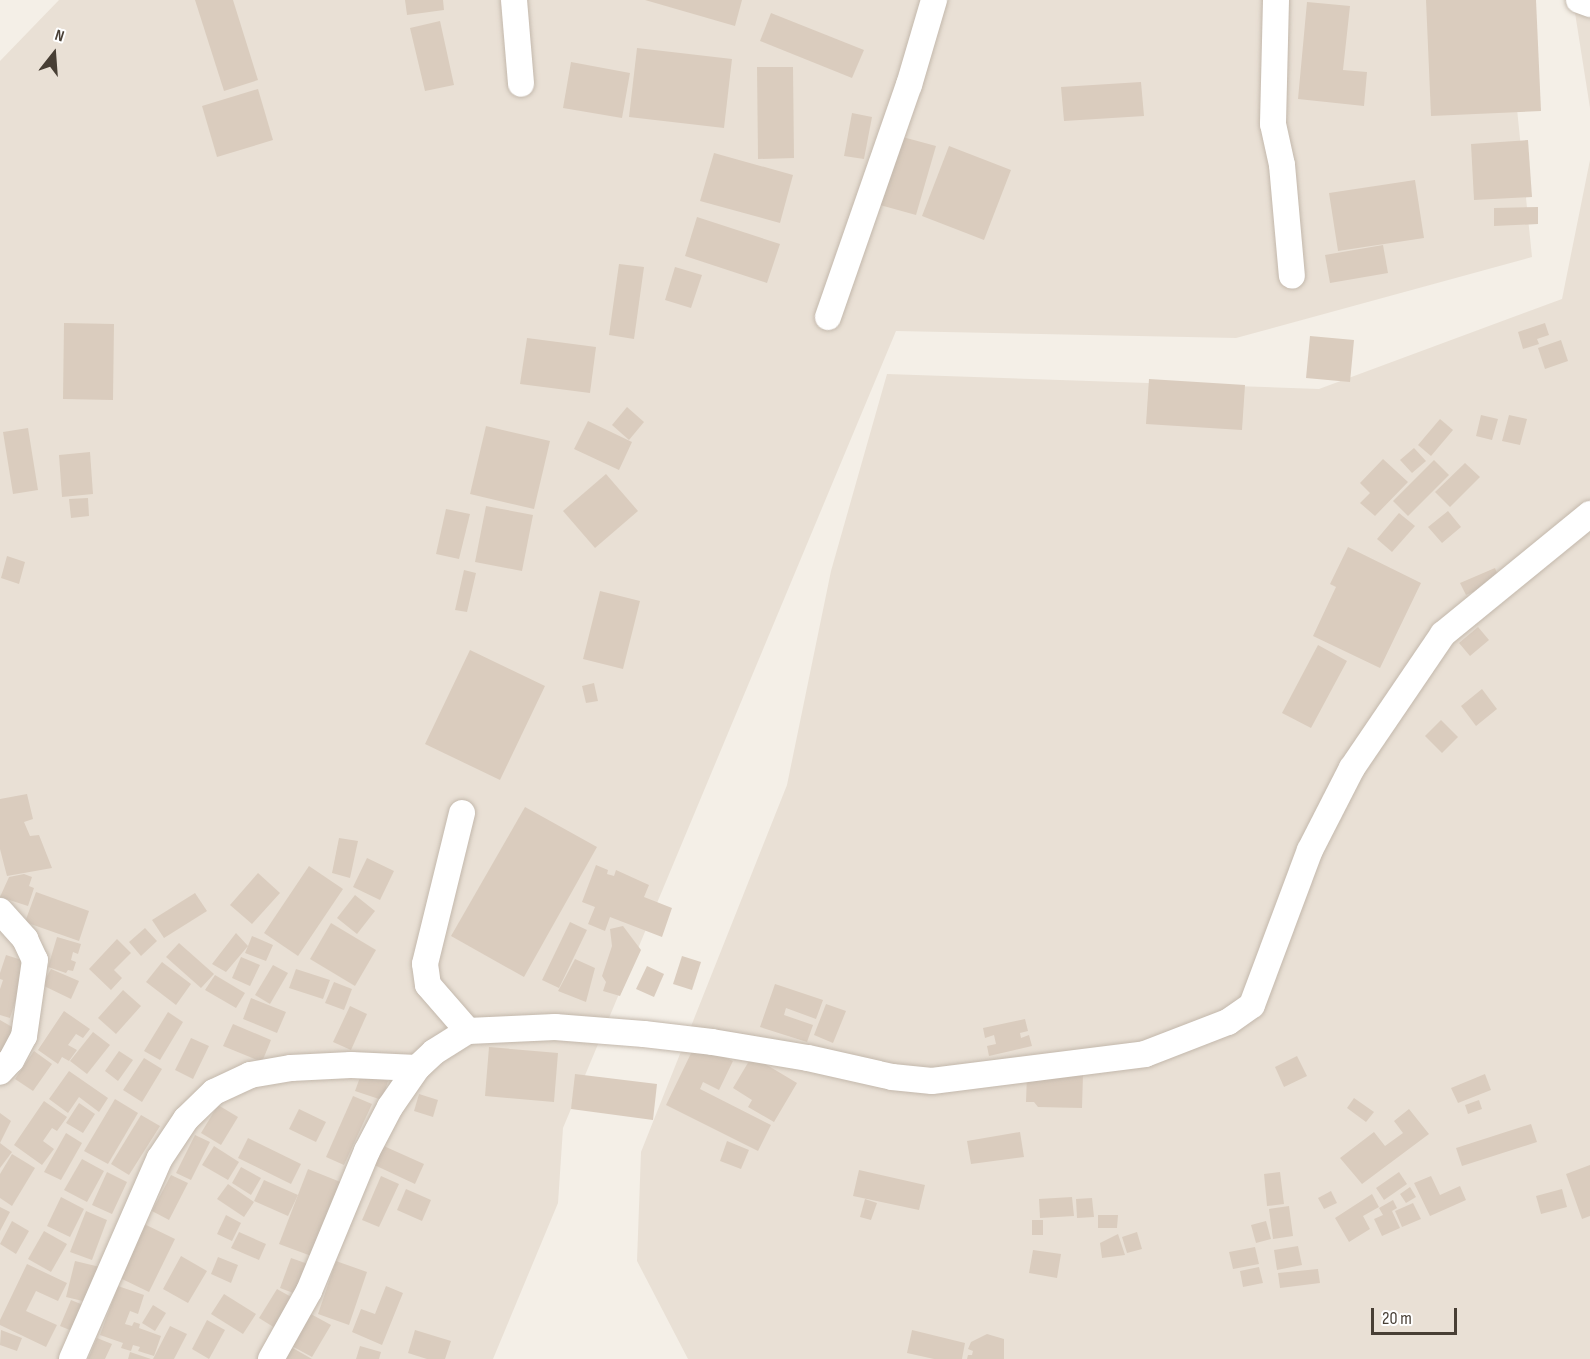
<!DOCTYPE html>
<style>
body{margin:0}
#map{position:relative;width:1590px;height:1359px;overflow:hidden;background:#f4efe7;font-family:"Sofia Sans Condensed",sans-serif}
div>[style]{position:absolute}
.residential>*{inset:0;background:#e9e0d5}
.building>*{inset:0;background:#daccbe}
.roads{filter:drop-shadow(0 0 2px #c3b8ac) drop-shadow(0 0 2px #c3b8ac)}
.minor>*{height:26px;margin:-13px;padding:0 13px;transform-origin:13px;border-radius:13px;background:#fff}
span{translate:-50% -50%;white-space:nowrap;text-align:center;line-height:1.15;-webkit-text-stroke:6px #fff;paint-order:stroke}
.north{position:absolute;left:24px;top:24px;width:60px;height:60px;-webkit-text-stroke:4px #fff;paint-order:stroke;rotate:17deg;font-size:16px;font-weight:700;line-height:24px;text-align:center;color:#483f35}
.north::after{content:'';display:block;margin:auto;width:21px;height:27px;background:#483f35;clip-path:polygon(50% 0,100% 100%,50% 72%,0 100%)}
.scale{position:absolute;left:1371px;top:1308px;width:86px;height:27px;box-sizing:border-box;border:3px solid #483f35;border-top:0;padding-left:8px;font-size:18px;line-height:21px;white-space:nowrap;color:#483f35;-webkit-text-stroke:4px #fff;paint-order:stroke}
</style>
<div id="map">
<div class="residential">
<i style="clip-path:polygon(59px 0,1506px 0,1532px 257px,1236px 338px,896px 331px,563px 1128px,558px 1203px,493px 1359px,0 1359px,0 61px)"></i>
<i style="clip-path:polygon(1573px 0,1590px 0,1590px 108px)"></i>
<i style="clip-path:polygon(1590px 160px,1590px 1359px,688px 1359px,637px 1261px,641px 1152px,787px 785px,831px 571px,887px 374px,1319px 389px,1562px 299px)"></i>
</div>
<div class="building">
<i style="clip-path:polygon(195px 0,233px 0,258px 80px,224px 91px)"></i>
<i style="clip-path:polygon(405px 0,443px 0,444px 10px,407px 15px)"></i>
<i style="clip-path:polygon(645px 0,742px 0,735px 26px)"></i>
<i style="clip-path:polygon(1426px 0,1536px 0,1541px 111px,1431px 116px)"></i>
<i style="clip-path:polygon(1307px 2px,1350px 6px,1343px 70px,1367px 72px,1364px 106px,1298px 99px)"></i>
<i style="clip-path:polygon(771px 13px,864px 50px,852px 78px,760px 41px)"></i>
<i style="clip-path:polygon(440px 21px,454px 85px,425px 91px,410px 28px)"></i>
<i style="clip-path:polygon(637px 48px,732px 59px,724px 128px,629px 117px)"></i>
<i style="clip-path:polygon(571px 62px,630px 73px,622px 118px,563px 108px)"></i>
<i style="clip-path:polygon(757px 67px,793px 67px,794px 158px,758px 159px)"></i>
<i style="clip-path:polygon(1141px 82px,1144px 116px,1064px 121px,1061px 87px)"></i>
<i style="clip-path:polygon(258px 89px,273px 140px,217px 157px,202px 106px)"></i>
<i style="clip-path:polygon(852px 113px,872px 117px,864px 159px,844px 156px)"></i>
<i style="clip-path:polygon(899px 136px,936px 146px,916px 215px,880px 205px)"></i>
<i style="clip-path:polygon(1528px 140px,1532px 197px,1474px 200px,1471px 144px)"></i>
<i style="clip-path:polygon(949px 146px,1011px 170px,984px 240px,922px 216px)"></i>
<i style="clip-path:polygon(714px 153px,793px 175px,780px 223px,700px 201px)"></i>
<i style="clip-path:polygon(1415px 180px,1424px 238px,1338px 251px,1329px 193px)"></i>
<i style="clip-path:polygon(1538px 207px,1538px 224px,1494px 226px,1494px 208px)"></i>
<i style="clip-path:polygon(697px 217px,780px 244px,767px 283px,685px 256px)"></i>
<i style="clip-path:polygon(1383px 245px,1388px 273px,1330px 283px,1325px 255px)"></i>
<i style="clip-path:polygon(619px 264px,644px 267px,634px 339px,609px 335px)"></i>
<i style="clip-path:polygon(675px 267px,702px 275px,691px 308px,665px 300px)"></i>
<i style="clip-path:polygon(64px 323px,114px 324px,113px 400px,63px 399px)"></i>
<i style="clip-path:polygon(1545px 323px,1549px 335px,1537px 339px,1539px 344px,1523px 349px,1518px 332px)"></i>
<i style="clip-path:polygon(1310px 336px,1354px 340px,1350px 382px,1306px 378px)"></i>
<i style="clip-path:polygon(527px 338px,596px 347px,590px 393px,520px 384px)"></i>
<i style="clip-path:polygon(1561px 340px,1568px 361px,1545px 369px,1538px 348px)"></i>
<i style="clip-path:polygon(1149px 379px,1245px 385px,1242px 430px,1146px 424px)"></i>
<i style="clip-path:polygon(627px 407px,644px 422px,629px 440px,612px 425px)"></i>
<i style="clip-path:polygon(1481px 415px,1498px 419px,1492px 440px,1476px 436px)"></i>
<i style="clip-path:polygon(1509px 415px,1527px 419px,1520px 445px,1502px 441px)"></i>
<i style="clip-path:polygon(1440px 419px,1453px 430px,1431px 456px,1418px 445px)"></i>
<i style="clip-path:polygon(588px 421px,632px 442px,619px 470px,574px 449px)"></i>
<i style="clip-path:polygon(486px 426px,550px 441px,534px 509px,470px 494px)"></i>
<i style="clip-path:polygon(28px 428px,38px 490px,13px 494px,3px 432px)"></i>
<i style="clip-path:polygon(1414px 448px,1426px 461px,1412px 473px,1400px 460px)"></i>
<i style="clip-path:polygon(90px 452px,93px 494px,62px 497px,59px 455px)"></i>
<i style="clip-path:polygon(1383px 459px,1408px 482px,1375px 516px,1360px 503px,1370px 493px,1360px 483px)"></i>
<i style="clip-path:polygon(1434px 460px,1449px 475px,1408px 516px,1393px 501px)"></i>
<i style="clip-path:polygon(1465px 463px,1480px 477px,1450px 507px,1435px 492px)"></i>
<i style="clip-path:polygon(606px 474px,638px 511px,595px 548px,563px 511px)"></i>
<i style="clip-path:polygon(88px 498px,89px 516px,71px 518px,69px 499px)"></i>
<i style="clip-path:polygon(486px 506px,533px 515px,522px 571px,475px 562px)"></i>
<i style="clip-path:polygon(446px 509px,470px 514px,459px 559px,436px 554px)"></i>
<i style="clip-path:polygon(1448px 511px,1461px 527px,1442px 543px,1428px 527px)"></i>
<i style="clip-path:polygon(1399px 513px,1415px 526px,1392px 552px,1377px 539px)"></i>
<i style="clip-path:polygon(1348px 547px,1421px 583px,1380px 668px,1313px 636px,1336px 587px,1330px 584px)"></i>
<i style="clip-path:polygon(7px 556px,25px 562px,19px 584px,1px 578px)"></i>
<i style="clip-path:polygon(1495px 568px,1500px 580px,1466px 595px,1460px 583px)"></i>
<i style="clip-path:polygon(464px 570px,476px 573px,467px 612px,455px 610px)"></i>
<i style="clip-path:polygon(600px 591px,640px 601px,623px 669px,583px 659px)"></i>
<i style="clip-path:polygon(1478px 627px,1489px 640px,1470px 656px,1459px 643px)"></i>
<i style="clip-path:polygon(1318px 645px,1347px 661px,1311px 728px,1282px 713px)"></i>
<i style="clip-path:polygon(470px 650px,545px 686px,500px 780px,425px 744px)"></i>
<i style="clip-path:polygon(594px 683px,598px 701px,586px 703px,582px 686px)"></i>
<i style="clip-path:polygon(1482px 689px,1497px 709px,1476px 726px,1461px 706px)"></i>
<i style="clip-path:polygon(1441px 720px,1458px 737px,1442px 753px,1425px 736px)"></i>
<i style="clip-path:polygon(27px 794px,33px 819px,24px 822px,30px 836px,39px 835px,52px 868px,7px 876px,0 849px,0 799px)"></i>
<i style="clip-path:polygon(525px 807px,597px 847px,524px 977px,451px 936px)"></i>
<i style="clip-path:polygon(339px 838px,358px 841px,350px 878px,332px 873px)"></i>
<i style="clip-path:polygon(367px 858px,394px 871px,380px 900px,353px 887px)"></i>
<i style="clip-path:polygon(596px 865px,608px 870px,607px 874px,614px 876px,616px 870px,649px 885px,644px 897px,672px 908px,662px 937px,610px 917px,605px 931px,588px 924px,595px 907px,582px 902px)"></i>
<i style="clip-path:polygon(309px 866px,343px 889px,298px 956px,264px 933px)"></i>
<i style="clip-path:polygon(258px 873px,280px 893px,252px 924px,230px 905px)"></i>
<i style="clip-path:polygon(24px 874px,32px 877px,29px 886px,34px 888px,28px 906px,0 897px,9px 877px)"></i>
<i style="clip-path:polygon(36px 892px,89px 911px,79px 941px,25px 922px)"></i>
<i style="clip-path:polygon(195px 893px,207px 911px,164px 938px,152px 920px)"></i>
<i style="clip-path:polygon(355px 895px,375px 911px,357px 934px,337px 918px)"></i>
<i style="clip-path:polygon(570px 922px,587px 930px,559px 988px,542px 980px)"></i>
<i style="clip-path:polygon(331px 923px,376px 950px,355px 986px,310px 959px)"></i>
<i style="clip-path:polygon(623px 926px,641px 950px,620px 996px,603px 991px,606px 982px,602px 976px,612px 946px,610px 929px)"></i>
<i style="clip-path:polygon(145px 928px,157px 941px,141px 956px,129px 942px)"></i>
<i style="clip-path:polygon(236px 933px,248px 946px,252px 936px,273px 945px,266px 961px,245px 953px,248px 946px,226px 972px,212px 964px)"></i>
<i style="clip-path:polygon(57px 937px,81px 944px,78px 954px,73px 952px,71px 960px,76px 962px,73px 971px,68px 970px,66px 973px,48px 967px)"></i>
<i style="clip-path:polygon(117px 939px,131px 953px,114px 970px,122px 978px,111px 990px,89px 969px)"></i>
<i style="clip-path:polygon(179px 943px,214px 974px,201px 988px,166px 957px)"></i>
<i style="clip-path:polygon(6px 955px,28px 962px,10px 1018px,0 1015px,0 989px,3px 980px,0 979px,0 973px)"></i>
<i style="clip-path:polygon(682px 956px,701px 962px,692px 990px,673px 984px)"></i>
<i style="clip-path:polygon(241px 957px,260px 965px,250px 986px,232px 978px)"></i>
<i style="clip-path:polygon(575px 959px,595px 968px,586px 1002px,558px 991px)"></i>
<i style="clip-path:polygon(162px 962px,191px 984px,176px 1005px,146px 982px)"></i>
<i style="clip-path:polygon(273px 965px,288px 973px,270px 1004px,255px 995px)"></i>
<i style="clip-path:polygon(647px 966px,664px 974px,654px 997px,636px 989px)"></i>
<i style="clip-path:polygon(51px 969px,79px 981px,71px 999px,42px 985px)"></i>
<i style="clip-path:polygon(296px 969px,330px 980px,323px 999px,289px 988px)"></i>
<i style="clip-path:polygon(215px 975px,245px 993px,236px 1008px,205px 990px)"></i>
<i style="clip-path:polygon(334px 982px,352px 989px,344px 1010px,325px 1003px)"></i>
<i style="clip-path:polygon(775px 984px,823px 1000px,816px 1019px,786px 1008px,784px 1015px,813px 1025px,807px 1042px,760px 1027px)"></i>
<i style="clip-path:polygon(123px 990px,141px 1006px,116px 1034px,98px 1018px)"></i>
<i style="clip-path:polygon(251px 998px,286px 1012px,277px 1033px,243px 1019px)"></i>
<i style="clip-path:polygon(826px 1004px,846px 1011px,833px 1043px,814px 1035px)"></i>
<i style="clip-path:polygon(350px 1006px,367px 1014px,351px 1050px,333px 1042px)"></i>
<i style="clip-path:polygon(64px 1011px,90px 1029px,83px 1038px,76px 1034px,68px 1045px,77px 1050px,69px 1061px,62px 1057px,58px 1064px,38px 1050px)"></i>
<i style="clip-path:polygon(168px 1012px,183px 1022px,160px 1060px,144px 1051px)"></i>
<i style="clip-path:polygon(1025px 1019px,1028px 1031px,1020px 1033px,1021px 1038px,1029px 1035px,1032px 1046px,989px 1056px,987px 1046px,996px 1044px,994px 1035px,985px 1038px,983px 1028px)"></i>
<i style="clip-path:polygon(0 1020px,19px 1031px,0 1065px)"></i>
<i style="clip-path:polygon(233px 1024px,271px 1040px,262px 1062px,223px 1046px)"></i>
<i style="clip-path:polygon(93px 1032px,110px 1045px,87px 1074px,70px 1061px)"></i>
<i style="clip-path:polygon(191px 1038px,209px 1046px,193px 1079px,175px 1070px)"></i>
<i style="clip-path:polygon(696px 1043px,733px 1061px,719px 1090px,703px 1082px,700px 1089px,771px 1125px,758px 1151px,666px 1105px)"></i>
<i style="clip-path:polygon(489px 1047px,558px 1053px,554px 1102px,485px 1096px)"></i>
<i style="clip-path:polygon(34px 1051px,52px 1064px,33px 1091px,15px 1079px)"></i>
<i style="clip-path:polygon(119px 1051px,133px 1060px,118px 1081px,105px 1071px)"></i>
<i style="clip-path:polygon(752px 1056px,797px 1083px,774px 1122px,748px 1107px,752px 1100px,733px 1088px)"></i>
<i style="clip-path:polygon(1297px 1056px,1307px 1076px,1284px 1087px,1275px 1067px)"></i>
<i style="clip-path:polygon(144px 1058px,162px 1069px,142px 1102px,123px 1090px)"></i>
<i style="clip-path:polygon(69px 1071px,108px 1098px,99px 1112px,79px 1097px,68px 1113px,49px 1099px)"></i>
<i style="clip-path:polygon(362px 1072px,388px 1081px,382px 1100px,355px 1091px)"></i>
<i style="clip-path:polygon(575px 1074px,657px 1084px,653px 1120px,571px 1109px)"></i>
<i style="clip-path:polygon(1027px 1074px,1083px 1075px,1082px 1108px,1038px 1107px,1034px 1102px,1026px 1102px)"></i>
<i style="clip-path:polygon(1485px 1074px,1491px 1090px,1458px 1103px,1451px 1088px)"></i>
<i style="clip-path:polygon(419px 1094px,438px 1100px,433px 1117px,414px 1111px)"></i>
<i style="clip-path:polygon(353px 1096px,372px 1104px,344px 1165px,326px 1157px)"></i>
<i style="clip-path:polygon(1354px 1098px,1374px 1112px,1366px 1122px,1347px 1108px)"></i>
<i style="clip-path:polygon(115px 1099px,138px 1113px,108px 1164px,84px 1151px)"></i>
<i style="clip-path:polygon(1479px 1100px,1482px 1109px,1468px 1114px,1465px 1105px)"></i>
<i style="clip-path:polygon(44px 1101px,67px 1117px,57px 1131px,52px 1128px,43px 1141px,54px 1149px,42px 1165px,14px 1145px)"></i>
<i style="clip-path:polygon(79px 1103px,95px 1114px,83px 1133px,66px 1123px)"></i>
<i style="clip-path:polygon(218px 1105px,238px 1117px,221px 1145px,201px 1133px)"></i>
<i style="clip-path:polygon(299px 1109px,326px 1122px,316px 1142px,289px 1129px)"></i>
<i style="clip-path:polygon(1409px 1109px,1429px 1134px,1362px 1184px,1340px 1158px,1374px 1132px,1385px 1146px,1403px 1133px,1394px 1121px)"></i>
<i style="clip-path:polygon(0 1113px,11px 1121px,0 1143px,12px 1152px,0 1168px)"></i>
<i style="clip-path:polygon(141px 1115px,160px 1126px,129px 1175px,111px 1164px)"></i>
<i style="clip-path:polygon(1531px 1124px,1537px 1142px,1462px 1166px,1456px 1148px)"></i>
<i style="clip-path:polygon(1020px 1132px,1024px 1157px,971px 1164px,967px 1141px)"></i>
<i style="clip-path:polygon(66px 1133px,82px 1143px,61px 1180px,44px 1172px)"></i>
<i style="clip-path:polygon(195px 1135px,210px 1142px,191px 1180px,176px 1173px)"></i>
<i style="clip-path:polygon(248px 1138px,301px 1164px,291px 1184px,238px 1158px)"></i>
<i style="clip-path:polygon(727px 1141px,749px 1150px,741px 1169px,720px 1161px)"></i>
<i style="clip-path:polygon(377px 1143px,424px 1164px,415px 1184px,368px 1162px)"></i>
<i style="clip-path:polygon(214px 1146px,239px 1162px,228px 1180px,202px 1165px)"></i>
<i style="clip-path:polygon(12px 1154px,35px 1168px,12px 1206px,0 1198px,0 1174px)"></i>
<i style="clip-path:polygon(82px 1159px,104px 1171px,87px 1202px,64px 1190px)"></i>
<i style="clip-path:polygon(1590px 1165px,1590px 1216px,1582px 1219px,1566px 1174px)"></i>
<i style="clip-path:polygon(241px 1167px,261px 1178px,251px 1195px,232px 1183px)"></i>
<i style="clip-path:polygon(308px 1169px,343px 1183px,314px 1257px,279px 1244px)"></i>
<i style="clip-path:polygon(859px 1170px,925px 1185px,919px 1210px,853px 1196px)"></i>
<i style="clip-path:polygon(107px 1172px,127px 1182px,112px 1214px,92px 1205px)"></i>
<i style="clip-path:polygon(1280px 1172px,1284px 1204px,1267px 1206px,1264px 1174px)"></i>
<i style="clip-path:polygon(1399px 1172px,1407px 1184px,1384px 1200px,1376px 1188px)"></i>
<i style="clip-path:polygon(171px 1175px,188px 1183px,169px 1220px,152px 1211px)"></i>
<i style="clip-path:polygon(381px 1176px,399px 1184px,379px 1227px,362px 1220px)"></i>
<i style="clip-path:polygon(1431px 1176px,1440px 1195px,1460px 1186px,1466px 1200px,1430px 1216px,1414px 1183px)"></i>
<i style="clip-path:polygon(264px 1180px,298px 1195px,288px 1216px,254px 1201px)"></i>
<i style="clip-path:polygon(228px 1184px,254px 1202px,244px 1217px,217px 1199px)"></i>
<i style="clip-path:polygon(1410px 1187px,1416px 1197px,1406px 1203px,1400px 1194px)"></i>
<i style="clip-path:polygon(406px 1189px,431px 1200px,422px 1221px,397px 1210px)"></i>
<i style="clip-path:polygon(1562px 1189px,1567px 1207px,1541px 1214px,1536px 1196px)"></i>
<i style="clip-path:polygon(1331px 1191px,1337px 1203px,1324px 1209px,1318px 1198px)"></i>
<i style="clip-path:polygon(1372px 1194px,1379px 1207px,1363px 1216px,1370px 1229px,1349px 1242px,1335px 1218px)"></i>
<i style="clip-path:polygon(61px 1197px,84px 1209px,70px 1237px,47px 1226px)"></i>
<i style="clip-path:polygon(1072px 1197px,1074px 1216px,1040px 1218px,1039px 1199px)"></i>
<i style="clip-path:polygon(1092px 1198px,1094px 1217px,1077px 1218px,1076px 1199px)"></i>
<i style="clip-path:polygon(865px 1199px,877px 1203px,871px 1220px,860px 1217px)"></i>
<i style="clip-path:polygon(1393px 1200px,1397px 1208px,1392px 1211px,1400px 1228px,1382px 1236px,1374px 1219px,1383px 1215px,1379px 1208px)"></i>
<i style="clip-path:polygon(1413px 1203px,1421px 1219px,1402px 1227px,1395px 1211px)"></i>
<i style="clip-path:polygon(1289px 1206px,1293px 1236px,1273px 1239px,1269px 1209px)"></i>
<i style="clip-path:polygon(0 1207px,10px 1212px,0 1231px)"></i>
<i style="clip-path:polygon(86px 1211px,107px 1220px,92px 1260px,70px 1252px)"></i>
<i style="clip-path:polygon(226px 1215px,241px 1223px,232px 1241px,217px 1234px)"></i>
<i style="clip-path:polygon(1098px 1215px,1118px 1215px,1117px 1228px,1098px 1228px)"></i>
<i style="clip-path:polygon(1032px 1220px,1043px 1220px,1043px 1235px,1032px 1235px)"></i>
<i style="clip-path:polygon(12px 1221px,29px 1231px,16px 1254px,0 1244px)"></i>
<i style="clip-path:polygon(1266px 1221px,1271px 1239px,1256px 1243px,1251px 1225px)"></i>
<i style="clip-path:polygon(140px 1222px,175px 1239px,149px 1292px,120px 1278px)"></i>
<i style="clip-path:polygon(44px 1231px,67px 1244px,51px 1272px,28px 1259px)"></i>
<i style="clip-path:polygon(239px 1232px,266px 1244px,259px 1260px,231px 1248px)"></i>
<i style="clip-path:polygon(1137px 1232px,1142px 1249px,1127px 1253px,1122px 1237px)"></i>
<i style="clip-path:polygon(1118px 1234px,1125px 1255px,1102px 1258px,1100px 1243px)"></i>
<i style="clip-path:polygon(1298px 1246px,1302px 1265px,1277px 1270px,1274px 1250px)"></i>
<i style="clip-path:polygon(1255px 1247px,1259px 1264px,1233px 1269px,1229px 1252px)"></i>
<i style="clip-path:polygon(1033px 1250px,1061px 1254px,1057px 1278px,1029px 1273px)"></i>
<i style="clip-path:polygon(181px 1256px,207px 1271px,188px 1303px,163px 1289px)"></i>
<i style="clip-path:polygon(218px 1257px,238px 1265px,231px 1283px,211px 1274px)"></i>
<i style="clip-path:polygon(291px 1258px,308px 1264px,296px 1294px,280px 1288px)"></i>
<i style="clip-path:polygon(75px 1261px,100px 1267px,91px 1303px,66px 1297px)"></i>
<i style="clip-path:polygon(336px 1261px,367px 1272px,349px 1325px,318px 1314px)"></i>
<i style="clip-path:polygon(27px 1264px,67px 1283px,58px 1301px,36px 1291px,26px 1311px,57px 1325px,46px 1347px,0 1325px,0 1320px)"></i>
<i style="clip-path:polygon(1259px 1267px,1263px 1283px,1243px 1287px,1240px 1271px)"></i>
<i style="clip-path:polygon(1318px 1269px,1320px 1283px,1280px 1288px,1278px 1273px)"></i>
<i style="clip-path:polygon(118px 1286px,144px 1295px,138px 1314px,130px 1311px,125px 1324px,132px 1326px,134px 1322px,140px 1324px,139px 1328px,161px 1336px,154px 1356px,138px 1351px,140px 1347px,133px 1345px,131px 1351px,121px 1348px,123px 1343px,100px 1335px)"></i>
<i style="clip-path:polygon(386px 1286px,403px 1293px,382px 1345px,352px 1332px,361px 1309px,375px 1314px)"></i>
<i style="clip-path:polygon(277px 1289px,293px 1298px,275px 1328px,259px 1318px)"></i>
<i style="clip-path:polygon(224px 1294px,256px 1314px,243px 1334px,211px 1314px)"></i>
<i style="clip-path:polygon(71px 1300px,88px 1307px,77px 1333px,60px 1326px)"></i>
<i style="clip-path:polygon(153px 1305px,166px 1313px,155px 1331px,142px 1323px)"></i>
<i style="clip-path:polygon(309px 1313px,331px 1325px,312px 1357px,290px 1345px)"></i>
<i style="clip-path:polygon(207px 1320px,225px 1330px,209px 1359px,192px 1349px)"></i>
<i style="clip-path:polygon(170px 1326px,187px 1334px,174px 1359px,153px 1359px)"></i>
<i style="clip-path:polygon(1px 1330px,22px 1338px,17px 1351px,0 1345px)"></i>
<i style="clip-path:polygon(415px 1330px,451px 1341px,445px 1359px,427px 1359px,408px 1353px)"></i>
<i style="clip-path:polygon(912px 1330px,965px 1343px,962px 1359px,934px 1359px,907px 1353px)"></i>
<i style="clip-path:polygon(987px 1334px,1004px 1339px,1004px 1359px,967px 1359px,968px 1355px,972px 1355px,973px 1351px,968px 1349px,971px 1342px)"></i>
<i style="clip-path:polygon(97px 1338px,112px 1344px,105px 1359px,88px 1359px)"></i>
<i style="clip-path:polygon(360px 1346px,381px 1352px,379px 1359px,356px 1359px)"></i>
<i style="clip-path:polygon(291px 1347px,312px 1359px,283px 1359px)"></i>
<i style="clip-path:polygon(130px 1352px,151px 1359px,128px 1359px)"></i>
</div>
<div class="roads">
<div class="minor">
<i style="left:514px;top:0;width:84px;rotate:85.2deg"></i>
<i style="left:1276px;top:0;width:124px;rotate:91.4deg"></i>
<i style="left:1273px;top:124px;width:42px;rotate:77.6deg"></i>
<i style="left:1282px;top:165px;width:111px;rotate:84.9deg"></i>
<i style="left:1579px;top:0;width:12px;rotate:20deg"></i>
<i style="left:828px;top:317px;width:246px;rotate:-70.8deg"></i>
<i style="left:909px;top:85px;width:89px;rotate:-73.6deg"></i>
<i style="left:462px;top:813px;width:155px;rotate:103.8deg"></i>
<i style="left:425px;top:964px;width:21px;rotate:82deg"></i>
<i style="left:428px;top:985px;width:61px;rotate:49deg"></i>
<i style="left:0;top:911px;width:38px;rotate:48deg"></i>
<i style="left:25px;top:939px;width:23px;rotate:65deg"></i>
<i style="left:35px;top:960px;width:77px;rotate:98.2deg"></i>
<i style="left:24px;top:1036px;width:27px;rotate:118deg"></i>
<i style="left:11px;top:1060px;width:16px;rotate:133deg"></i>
<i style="left:72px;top:1359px;width:219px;rotate:-66.4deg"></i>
<i style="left:160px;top:1158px;width:47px;rotate:-56.3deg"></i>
<i style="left:186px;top:1119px;width:39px;rotate:-44deg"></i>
<i style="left:214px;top:1092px;width:40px;rotate:-25deg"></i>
<i style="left:250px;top:1075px;width:42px;rotate:-9.7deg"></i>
<i style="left:291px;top:1068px;width:60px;rotate:-2.9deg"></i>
<i style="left:351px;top:1065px;width:66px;rotate:2.6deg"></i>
<i style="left:271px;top:1359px;width:78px;rotate:-60.8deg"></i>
<i style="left:309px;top:1291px;width:152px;rotate:-67.5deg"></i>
<i style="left:367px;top:1151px;width:50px;rotate:-62.4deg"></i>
<i style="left:390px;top:1107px;width:47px;rotate:-55.3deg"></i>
<i style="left:417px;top:1068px;width:23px;rotate:-43deg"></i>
<i style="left:434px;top:1052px;width:40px;rotate:-32deg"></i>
<i style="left:468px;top:1031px;width:87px;rotate:-2.6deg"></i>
<i style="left:555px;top:1027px;width:89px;rotate:4.5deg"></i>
<i style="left:644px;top:1034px;width:68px;rotate:6.7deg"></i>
<i style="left:712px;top:1042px;width:97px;rotate:9.5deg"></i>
<i style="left:808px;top:1058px;width:86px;rotate:12.7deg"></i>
<i style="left:892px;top:1077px;width:40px;rotate:5.7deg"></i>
<i style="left:932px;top:1081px;width:215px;rotate:-7.2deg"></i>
<i style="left:1145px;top:1054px;width:89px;rotate:-21.1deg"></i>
<i style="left:1228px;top:1022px;width:29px;rotate:-35deg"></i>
<i style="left:1252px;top:1005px;width:165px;rotate:-69.5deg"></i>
<i style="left:1310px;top:850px;width:92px;rotate:-62.9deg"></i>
<i style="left:1352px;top:768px;width:162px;rotate:-55.8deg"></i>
<i style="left:1443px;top:634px;width:190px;rotate:-39.2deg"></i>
</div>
</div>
<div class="north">N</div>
<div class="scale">20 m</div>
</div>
